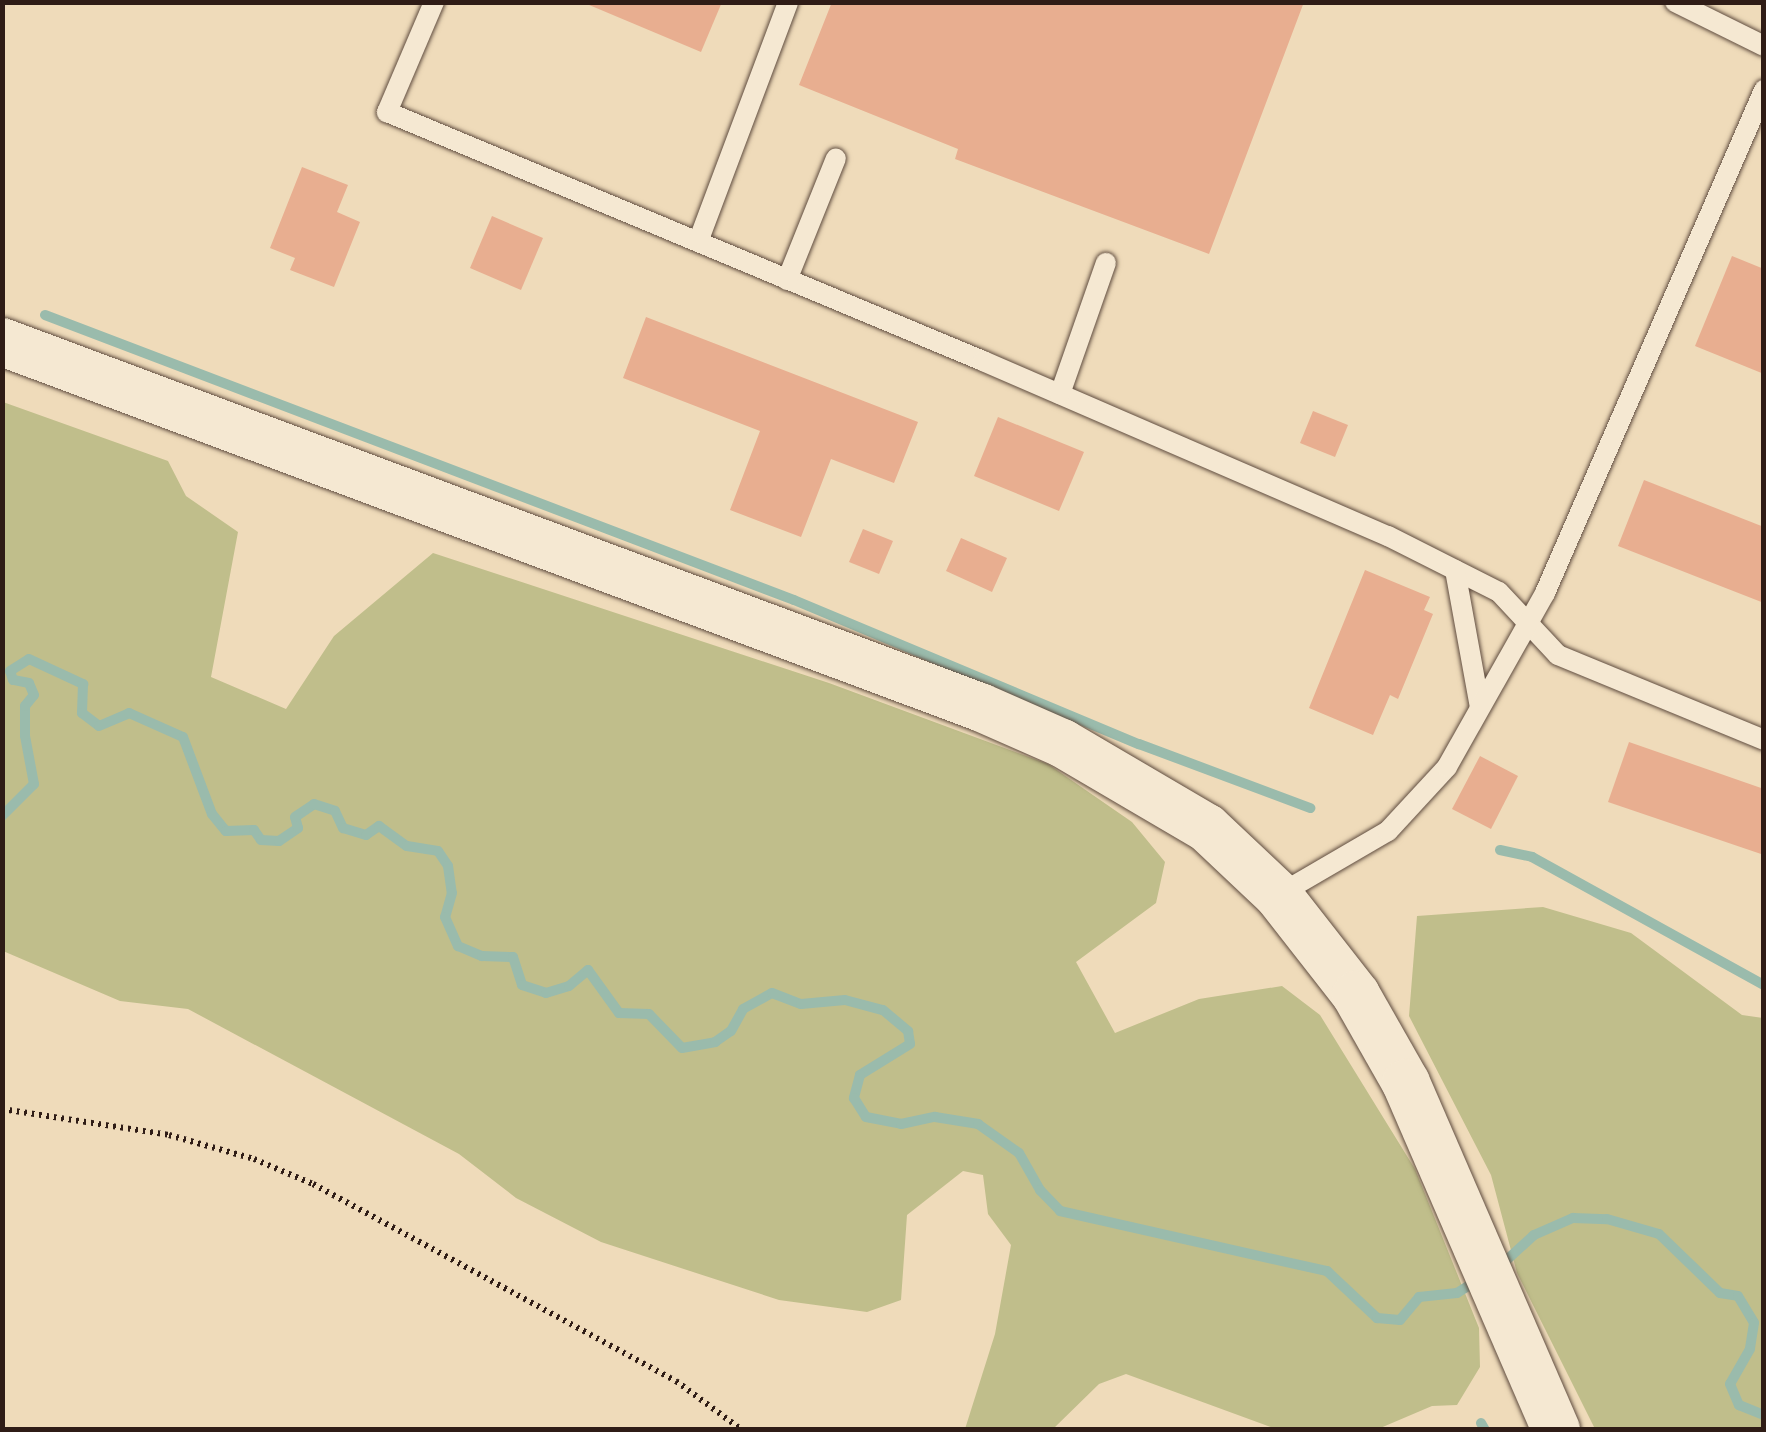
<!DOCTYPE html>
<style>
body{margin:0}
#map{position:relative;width:1766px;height:1432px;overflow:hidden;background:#efdbba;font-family:"Gentium Book Plus",serif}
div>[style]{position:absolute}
.green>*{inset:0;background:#c0be8b}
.stream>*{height:10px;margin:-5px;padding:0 5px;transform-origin:5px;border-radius:5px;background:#9abbac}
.building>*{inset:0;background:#e8ae90}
.path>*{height:6px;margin-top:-3px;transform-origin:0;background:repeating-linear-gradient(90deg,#2f1c16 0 2.5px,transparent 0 7.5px)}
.roads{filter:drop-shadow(0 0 2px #5f4c3f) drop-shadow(0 0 2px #5f4c3f)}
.service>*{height:20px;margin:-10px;padding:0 10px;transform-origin:10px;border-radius:10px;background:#f5e8d2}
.tertiary>*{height:48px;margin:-24px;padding:0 24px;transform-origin:24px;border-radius:24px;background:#f5e8d2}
span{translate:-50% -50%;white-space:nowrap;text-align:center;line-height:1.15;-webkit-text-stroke:8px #f5e8d2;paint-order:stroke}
.frame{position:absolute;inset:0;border:5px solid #2f1c16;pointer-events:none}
</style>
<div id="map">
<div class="green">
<i style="clip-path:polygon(3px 402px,168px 461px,186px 496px,238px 532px,211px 677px,286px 709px,334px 636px,433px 553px,829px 683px,1048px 764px,1132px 822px,1165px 862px,1156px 903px,1076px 962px,1115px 1033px,1199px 999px,1282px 986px,1320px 1015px,1415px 1169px,1479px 1328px,1480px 1367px,1457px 1405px,1432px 1406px,1378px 1429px,1276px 1429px,1126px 1374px,1099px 1384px,1053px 1429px,965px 1429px,995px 1334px,1011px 1245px,988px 1214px,983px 1175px,963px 1171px,907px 1215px,901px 1300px,867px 1312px,779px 1300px,601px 1242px,516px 1198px,459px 1154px,188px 1009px,120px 1001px,3px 951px)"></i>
<i style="clip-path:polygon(1543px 907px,1631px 933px,1742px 1015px,1763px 1018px,1763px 1429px,1595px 1429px,1517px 1273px,1491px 1175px,1409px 1016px,1417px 916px)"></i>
</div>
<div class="stream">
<i style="left:45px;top:315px;width:801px;rotate:20.83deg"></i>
<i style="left:794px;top:600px;width:374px;rotate:22.7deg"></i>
<i style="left:1139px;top:744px;width:183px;rotate:20.5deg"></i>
<i style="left:2px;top:816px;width:45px;rotate:-45deg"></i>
<i style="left:34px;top:784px;width:49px;rotate:-100.6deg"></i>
<i style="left:25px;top:736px;width:30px;rotate:-90deg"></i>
<i style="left:25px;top:706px;width:14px;rotate:-51deg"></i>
<i style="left:34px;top:695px;width:13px;rotate:-113deg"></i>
<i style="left:29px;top:683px;width:16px;rotate:-169deg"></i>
<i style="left:13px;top:680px;width:9px;rotate:-108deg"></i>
<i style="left:10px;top:671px;width:22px;rotate:-32deg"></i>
<i style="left:29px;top:659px;width:60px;rotate:24.8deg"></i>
<i style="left:83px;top:684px;width:29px;rotate:92deg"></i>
<i style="left:82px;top:713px;width:21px;rotate:37deg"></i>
<i style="left:99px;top:726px;width:33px;rotate:-23deg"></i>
<i style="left:129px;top:713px;width:59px;rotate:24deg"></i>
<i style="left:183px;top:737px;width:82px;rotate:69.4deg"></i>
<i style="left:212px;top:814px;width:22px;rotate:51deg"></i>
<i style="left:226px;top:831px;width:28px;rotate:-2deg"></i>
<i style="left:254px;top:830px;width:12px;rotate:55deg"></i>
<i style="left:261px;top:840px;width:18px;rotate:3deg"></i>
<i style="left:279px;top:841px;width:23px;rotate:-34deg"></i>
<i style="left:298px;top:828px;width:11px;rotate:-105deg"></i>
<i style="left:295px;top:817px;width:23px;rotate:-34deg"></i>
<i style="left:314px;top:804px;width:22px;rotate:18deg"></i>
<i style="left:335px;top:811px;width:19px;rotate:65deg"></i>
<i style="left:343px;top:828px;width:24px;rotate:17deg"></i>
<i style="left:366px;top:835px;width:16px;rotate:-35deg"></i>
<i style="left:379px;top:826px;width:34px;rotate:36deg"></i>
<i style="left:407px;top:846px;width:31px;rotate:9deg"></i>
<i style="left:438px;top:851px;width:18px;rotate:56deg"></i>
<i style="left:448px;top:866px;width:27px;rotate:82deg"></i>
<i style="left:452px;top:893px;width:25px;rotate:106deg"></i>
<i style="left:445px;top:917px;width:32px;rotate:66deg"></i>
<i style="left:458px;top:946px;width:26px;rotate:23deg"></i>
<i style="left:482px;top:956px;width:31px;rotate:2deg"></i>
<i style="left:513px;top:957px;width:29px;rotate:72deg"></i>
<i style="left:522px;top:985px;width:25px;rotate:18deg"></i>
<i style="left:546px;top:993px;width:24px;rotate:-17deg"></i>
<i style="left:569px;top:986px;width:25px;rotate:-40deg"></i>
<i style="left:588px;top:970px;width:53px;rotate:54.2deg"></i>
<i style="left:619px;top:1013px;width:30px;rotate:2deg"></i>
<i style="left:649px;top:1014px;width:47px;rotate:45.9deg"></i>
<i style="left:682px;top:1048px;width:34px;rotate:-10deg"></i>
<i style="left:715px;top:1042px;width:19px;rotate:-35deg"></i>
<i style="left:731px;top:1031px;width:25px;rotate:-61deg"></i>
<i style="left:743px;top:1009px;width:33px;rotate:-29deg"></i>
<i style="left:772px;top:993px;width:31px;rotate:21deg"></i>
<i style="left:801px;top:1004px;width:44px;rotate:-5.2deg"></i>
<i style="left:845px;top:1000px;width:39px;rotate:15deg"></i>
<i style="left:883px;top:1010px;width:33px;rotate:40deg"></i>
<i style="left:908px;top:1031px;width:13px;rotate:81deg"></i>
<i style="left:910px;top:1044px;width:59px;rotate:148.2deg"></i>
<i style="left:860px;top:1075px;width:24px;rotate:105deg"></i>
<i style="left:854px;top:1098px;width:22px;rotate:58deg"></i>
<i style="left:866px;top:1117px;width:36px;rotate:11deg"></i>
<i style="left:901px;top:1124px;width:35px;rotate:-12deg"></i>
<i style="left:935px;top:1117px;width:44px;rotate:9.2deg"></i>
<i style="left:978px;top:1124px;width:50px;rotate:35.3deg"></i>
<i style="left:1019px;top:1153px;width:43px;rotate:60.4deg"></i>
<i style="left:1040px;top:1190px;width:29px;rotate:46deg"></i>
<i style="left:1060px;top:1211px;width:274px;rotate:12.7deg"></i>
<i style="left:1327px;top:1271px;width:69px;rotate:43.2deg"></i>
<i style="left:1377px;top:1318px;width:23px;rotate:5deg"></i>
<i style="left:1400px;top:1320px;width:30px;rotate:-50deg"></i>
<i style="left:1419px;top:1297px;width:38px;rotate:-6deg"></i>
<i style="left:1457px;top:1293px;width:22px;rotate:-32deg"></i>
<i style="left:1500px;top:850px;width:33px;rotate:12deg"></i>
<i style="left:1532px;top:857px;width:265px;rotate:28.9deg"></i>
<i style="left:1499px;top:1267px;width:47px;rotate:-42.4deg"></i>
<i style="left:1534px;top:1235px;width:43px;rotate:-23.6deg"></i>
<i style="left:1573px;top:1218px;width:34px;rotate:2deg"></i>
<i style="left:1607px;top:1219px;width:54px;rotate:16.1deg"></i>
<i style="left:1659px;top:1234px;width:85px;rotate:44deg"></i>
<i style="left:1720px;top:1293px;width:18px;rotate:9deg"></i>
<i style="left:1738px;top:1296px;width:31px;rotate:59deg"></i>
<i style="left:1754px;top:1323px;width:26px;rotate:99deg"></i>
<i style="left:1750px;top:1349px;width:40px;rotate:119.7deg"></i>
<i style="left:1730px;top:1384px;width:23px;rotate:67deg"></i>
<i style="left:1739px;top:1405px;width:27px;rotate:22deg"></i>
<i style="left:1481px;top:1423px;width:8px;rotate:60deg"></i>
</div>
<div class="building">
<i style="clip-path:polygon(582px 2px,722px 2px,701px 52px)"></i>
<i style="clip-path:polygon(832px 2px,1304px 2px,1209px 254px,955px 159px,958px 149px,799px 85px)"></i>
<i style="clip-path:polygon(302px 167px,348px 185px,337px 212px,360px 222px,334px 287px,290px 270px,295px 258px,270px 248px)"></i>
<i style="clip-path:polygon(492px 216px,543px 238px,521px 290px,470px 268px)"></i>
<i style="clip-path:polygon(1732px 256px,1764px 269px,1764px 374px,1695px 346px)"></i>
<i style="clip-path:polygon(646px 317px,918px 422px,894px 483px,831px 459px,801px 537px,730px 510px,760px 431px,623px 378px)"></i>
<i style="clip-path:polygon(1313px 411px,1348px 425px,1335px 457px,1300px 443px)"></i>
<i style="clip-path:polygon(998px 417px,1084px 452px,1059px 511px,974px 476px)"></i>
<i style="clip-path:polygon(1644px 480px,1764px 527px,1764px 603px,1618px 546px)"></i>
<i style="clip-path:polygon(863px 529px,893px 541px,879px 574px,849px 562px)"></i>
<i style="clip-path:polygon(961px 538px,1007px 558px,992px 592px,946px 571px)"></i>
<i style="clip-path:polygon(1365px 570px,1430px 597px,1424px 610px,1433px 614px,1398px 699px,1390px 695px,1373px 735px,1309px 708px)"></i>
<i style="clip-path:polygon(1629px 742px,1764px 789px,1764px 855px,1608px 802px)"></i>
<i style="clip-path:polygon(1480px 756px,1518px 776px,1491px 829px,1452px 809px)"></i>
</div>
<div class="path">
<i style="left:2px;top:1109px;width:169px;rotate:8.8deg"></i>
<i style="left:169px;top:1135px;width:88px;rotate:15.8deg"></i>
<i style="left:254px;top:1159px;width:64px;rotate:23deg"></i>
<i style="left:313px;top:1184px;width:413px;rotate:28.5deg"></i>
<i style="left:676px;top:1381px;width:82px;rotate:36.6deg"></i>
</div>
<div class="roads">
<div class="service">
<i style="left:434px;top:2px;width:120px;rotate:113.1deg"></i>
<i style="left:387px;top:112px;width:646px;rotate:22.67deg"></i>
<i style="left:983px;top:361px;width:441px;rotate:23.4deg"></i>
<i style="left:1388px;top:536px;width:124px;rotate:26.8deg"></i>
<i style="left:1499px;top:592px;width:86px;rotate:46.9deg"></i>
<i style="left:1558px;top:655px;width:223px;rotate:22.4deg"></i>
<i style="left:1675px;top:2px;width:99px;rotate:26.3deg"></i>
<i style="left:698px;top:242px;width:256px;rotate:-69.4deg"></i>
<i style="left:787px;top:280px;width:131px;rotate:-68.1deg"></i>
<i style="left:1060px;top:394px;width:139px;rotate:-70.7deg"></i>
<i style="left:1455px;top:570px;width:139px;rotate:79.7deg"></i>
<i style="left:1278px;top:895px;width:127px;rotate:-30.2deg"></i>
<i style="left:1388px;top:831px;width:87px;rotate:-47.3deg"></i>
<i style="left:1447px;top:767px;width:200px;rotate:-60.6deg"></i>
<i style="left:1545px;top:593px;width:549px;rotate:-66.47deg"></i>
</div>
<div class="tertiary">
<i style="left:2px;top:342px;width:1044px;rotate:20.47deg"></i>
<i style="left:980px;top:707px;width:90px;rotate:23.7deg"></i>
<i style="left:1062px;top:743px;width:168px;rotate:30.4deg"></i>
<i style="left:1207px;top:828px;width:98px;rotate:43.3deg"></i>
<i style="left:1278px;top:895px;width:127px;rotate:52deg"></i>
<i style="left:1356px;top:995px;width:101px;rotate:60.4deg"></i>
<i style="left:1406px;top:1083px;width:378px;rotate:66.6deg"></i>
</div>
</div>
<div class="frame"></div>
</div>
